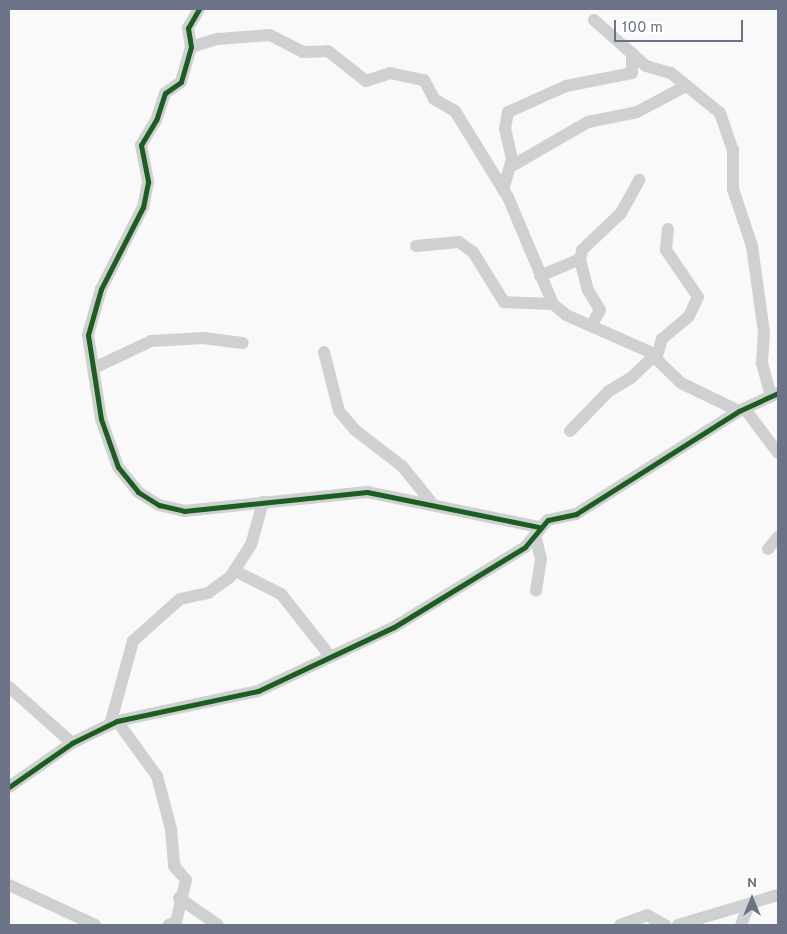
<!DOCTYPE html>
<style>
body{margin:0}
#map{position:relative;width:787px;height:934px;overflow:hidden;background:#f9f9f9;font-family:Overpass,sans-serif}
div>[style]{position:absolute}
.minor>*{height:12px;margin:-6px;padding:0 6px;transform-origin:6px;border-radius:6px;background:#cfd0d2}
.cycleway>*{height:5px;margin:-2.5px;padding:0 2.5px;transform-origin:2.5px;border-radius:2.5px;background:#1b5e20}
span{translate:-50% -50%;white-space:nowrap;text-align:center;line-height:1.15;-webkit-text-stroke:5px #fff;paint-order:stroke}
.frame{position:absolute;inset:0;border:10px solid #6c7386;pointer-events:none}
.north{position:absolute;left:727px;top:874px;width:50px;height:50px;-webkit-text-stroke:4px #fff;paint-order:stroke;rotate:0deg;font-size:14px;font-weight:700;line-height:20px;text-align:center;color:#6c7386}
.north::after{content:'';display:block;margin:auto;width:18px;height:22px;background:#6c7386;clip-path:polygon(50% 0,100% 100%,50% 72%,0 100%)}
.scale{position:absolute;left:614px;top:20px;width:129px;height:22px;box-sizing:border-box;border:2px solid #6c7386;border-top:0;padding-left:6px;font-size:15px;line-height:18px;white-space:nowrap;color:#6c7386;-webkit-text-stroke:4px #fff;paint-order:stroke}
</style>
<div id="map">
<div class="minor">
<i style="left:199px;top:9px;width:22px;rotate:120deg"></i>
<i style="left:188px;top:28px;width:19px;rotate:81deg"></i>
<i style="left:191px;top:47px;width:36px;rotate:106deg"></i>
<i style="left:181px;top:82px;width:19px;rotate:145deg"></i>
<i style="left:165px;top:93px;width:28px;rotate:108deg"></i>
<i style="left:156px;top:120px;width:29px;rotate:121deg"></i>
<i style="left:141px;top:145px;width:38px;rotate:79deg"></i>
<i style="left:148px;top:182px;width:25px;rotate:101deg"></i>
<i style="left:143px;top:207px;width:92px;rotate:117.1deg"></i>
<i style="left:101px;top:289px;width:48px;rotate:105.8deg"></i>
<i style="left:88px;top:335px;width:85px;rotate:81.2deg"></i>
<i style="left:101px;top:419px;width:51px;rotate:70.5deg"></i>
<i style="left:118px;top:467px;width:32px;rotate:51deg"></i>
<i style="left:138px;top:492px;width:25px;rotate:32deg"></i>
<i style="left:159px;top:505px;width:26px;rotate:13deg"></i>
<i style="left:184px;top:511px;width:184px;rotate:-5.9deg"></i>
<i style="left:367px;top:492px;width:176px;rotate:11.5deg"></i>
<i style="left:594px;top:20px;width:69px;rotate:41.5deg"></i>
<i style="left:646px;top:66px;width:26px;rotate:16deg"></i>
<i style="left:671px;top:73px;width:63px;rotate:39.2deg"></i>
<i style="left:720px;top:113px;width:39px;rotate:71deg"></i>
<i style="left:733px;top:150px;width:39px;rotate:90deg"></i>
<i style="left:733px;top:189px;width:60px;rotate:71.6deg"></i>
<i style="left:752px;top:246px;width:88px;rotate:82.1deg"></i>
<i style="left:764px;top:333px;width:30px;rotate:94deg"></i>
<i style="left:762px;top:363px;width:35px;rotate:75deg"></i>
<i style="left:191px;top:47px;width:28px;rotate:-17deg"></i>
<i style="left:218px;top:39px;width:52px;rotate:-4.4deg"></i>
<i style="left:270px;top:35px;width:37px;rotate:27deg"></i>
<i style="left:303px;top:52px;width:25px;rotate:-2deg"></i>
<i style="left:328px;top:51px;width:48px;rotate:38.3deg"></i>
<i style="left:366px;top:81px;width:25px;rotate:-18deg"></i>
<i style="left:390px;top:73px;width:35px;rotate:12deg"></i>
<i style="left:424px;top:80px;width:21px;rotate:62deg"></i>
<i style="left:434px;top:99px;width:24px;rotate:30deg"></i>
<i style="left:455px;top:111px;width:101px;rotate:58.4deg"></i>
<i style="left:508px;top:197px;width:116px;rotate:67.2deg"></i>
<i style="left:553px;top:304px;width:17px;rotate:40deg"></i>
<i style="left:566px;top:315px;width:90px;rotate:23.7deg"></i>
<i style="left:648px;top:351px;width:46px;rotate:44.1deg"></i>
<i style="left:681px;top:383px;width:64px;rotate:25.8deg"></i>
<i style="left:510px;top:167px;width:90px;rotate:-30deg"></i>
<i style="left:588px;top:122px;width:50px;rotate:-11.5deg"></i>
<i style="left:637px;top:112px;width:53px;rotate:-28deg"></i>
<i style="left:503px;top:190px;width:32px;rotate:-74deg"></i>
<i style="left:512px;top:159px;width:31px;rotate:-103deg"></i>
<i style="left:505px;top:129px;width:17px;rotate:-80deg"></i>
<i style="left:508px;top:112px;width:64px;rotate:-24.1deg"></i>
<i style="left:566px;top:86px;width:67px;rotate:-11.1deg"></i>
<i style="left:632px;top:73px;width:20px;rotate:-90deg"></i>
<i style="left:416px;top:246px;width:43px;rotate:-5.3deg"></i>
<i style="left:459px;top:242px;width:17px;rotate:36deg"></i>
<i style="left:473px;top:252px;width:59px;rotate:58.2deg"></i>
<i style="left:504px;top:302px;width:49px;rotate:2.3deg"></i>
<i style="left:580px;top:259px;width:32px;rotate:76deg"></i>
<i style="left:588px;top:290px;width:23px;rotate:59deg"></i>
<i style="left:600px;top:310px;width:18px;rotate:119deg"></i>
<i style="left:540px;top:276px;width:43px;rotate:-23deg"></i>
<i style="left:580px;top:259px;width:9px;rotate:-77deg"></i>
<i style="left:582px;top:250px;width:54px;rotate:-43.5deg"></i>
<i style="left:621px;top:213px;width:38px;rotate:-61deg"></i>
<i style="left:324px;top:352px;width:61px;rotate:75.7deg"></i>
<i style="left:339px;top:411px;width:25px;rotate:50deg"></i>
<i style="left:355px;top:430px;width:59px;rotate:37.5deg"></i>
<i style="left:402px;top:466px;width:46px;rotate:51.1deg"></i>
<i style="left:657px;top:356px;width:18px;rotate:-74deg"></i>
<i style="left:662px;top:339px;width:35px;rotate:-40deg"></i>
<i style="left:689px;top:316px;width:21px;rotate:-65deg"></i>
<i style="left:698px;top:297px;width:57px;rotate:-124.2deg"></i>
<i style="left:666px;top:250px;width:21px;rotate:-85deg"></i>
<i style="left:94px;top:368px;width:63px;rotate:-25.3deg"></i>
<i style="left:151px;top:341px;width:52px;rotate:-3.3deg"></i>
<i style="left:203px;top:338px;width:40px;rotate:7.1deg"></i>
<i style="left:745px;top:409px;width:55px;rotate:53.1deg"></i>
<i style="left:570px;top:431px;width:56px;rotate:-45.7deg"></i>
<i style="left:609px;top:391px;width:26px;rotate:-31deg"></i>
<i style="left:631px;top:378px;width:33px;rotate:-44deg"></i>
<i style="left:535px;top:535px;width:25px;rotate:76deg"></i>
<i style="left:541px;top:559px;width:32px;rotate:99deg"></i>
<i style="left:768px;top:549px;width:16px;rotate:-50deg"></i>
<i style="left:235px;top:571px;width:51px;rotate:26.6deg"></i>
<i style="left:281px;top:594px;width:79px;rotate:51.7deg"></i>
<i style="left:9px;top:687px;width:84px;rotate:41.6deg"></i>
<i style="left:117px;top:721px;width:68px;rotate:54deg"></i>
<i style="left:157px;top:776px;width:55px;rotate:75.2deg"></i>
<i style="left:171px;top:829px;width:37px;rotate:85deg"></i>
<i style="left:174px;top:866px;width:18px;rotate:49deg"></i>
<i style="left:186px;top:880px;width:43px;rotate:103.4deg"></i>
<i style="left:176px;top:922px;width:8px;rotate:157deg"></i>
<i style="left:110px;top:725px;width:87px;rotate:-74.7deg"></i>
<i style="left:133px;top:641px;width:63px;rotate:-41.8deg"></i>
<i style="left:180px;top:599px;width:29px;rotate:-12deg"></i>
<i style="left:208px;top:593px;width:27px;rotate:-36deg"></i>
<i style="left:230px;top:577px;width:38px;rotate:-57deg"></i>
<i style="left:251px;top:545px;width:45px;rotate:-74.4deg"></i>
<i style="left:9px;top:787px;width:77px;rotate:-34.9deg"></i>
<i style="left:72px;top:743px;width:50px;rotate:-26.1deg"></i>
<i style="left:117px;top:721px;width:144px;rotate:-12deg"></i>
<i style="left:258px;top:691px;width:150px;rotate:-25.2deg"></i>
<i style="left:394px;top:627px;width:153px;rotate:-31.4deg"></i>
<i style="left:525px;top:547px;width:35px;rotate:-50deg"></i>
<i style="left:548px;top:520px;width:29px;rotate:-12deg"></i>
<i style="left:576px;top:514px;width:193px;rotate:-32.3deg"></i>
<i style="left:739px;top:411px;width:43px;rotate:-24.8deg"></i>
<i style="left:9px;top:885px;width:95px;rotate:24.9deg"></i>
<i style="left:179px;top:898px;width:47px;rotate:34.7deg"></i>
<i style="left:620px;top:925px;width:29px;rotate:-20deg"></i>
<i style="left:647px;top:915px;width:21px;rotate:29deg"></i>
<i style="left:678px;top:925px;width:104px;rotate:-16.7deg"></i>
<i style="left:741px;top:925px;width:22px;rotate:-68deg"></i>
</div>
<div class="cycleway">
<i style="left:199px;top:9px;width:22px;rotate:120deg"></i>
<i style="left:188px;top:28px;width:19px;rotate:81deg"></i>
<i style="left:191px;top:47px;width:36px;rotate:106deg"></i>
<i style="left:181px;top:82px;width:19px;rotate:145deg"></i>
<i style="left:165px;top:93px;width:28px;rotate:108deg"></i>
<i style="left:156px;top:120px;width:29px;rotate:121deg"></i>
<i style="left:141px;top:145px;width:38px;rotate:79deg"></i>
<i style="left:148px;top:182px;width:25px;rotate:101deg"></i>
<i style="left:143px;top:207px;width:92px;rotate:117.1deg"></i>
<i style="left:101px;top:289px;width:48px;rotate:105.8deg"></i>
<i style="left:88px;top:335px;width:85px;rotate:81.2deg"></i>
<i style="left:101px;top:419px;width:51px;rotate:70.5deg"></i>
<i style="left:118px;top:467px;width:32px;rotate:51deg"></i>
<i style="left:138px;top:492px;width:25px;rotate:32deg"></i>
<i style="left:159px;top:505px;width:26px;rotate:13deg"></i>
<i style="left:184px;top:511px;width:184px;rotate:-5.9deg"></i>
<i style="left:367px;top:492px;width:176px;rotate:11.5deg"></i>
<i style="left:9px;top:787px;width:77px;rotate:-34.9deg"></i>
<i style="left:72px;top:743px;width:50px;rotate:-26.1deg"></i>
<i style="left:117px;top:721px;width:144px;rotate:-12deg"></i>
<i style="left:258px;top:691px;width:150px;rotate:-25.2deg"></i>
<i style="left:394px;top:627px;width:153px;rotate:-31.4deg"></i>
<i style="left:525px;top:547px;width:35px;rotate:-50deg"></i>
<i style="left:548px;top:520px;width:29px;rotate:-12deg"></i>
<i style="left:576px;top:514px;width:193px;rotate:-32.3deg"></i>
<i style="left:739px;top:411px;width:43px;rotate:-24.8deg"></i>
</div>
<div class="frame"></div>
<div class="north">N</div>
<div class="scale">100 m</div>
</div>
